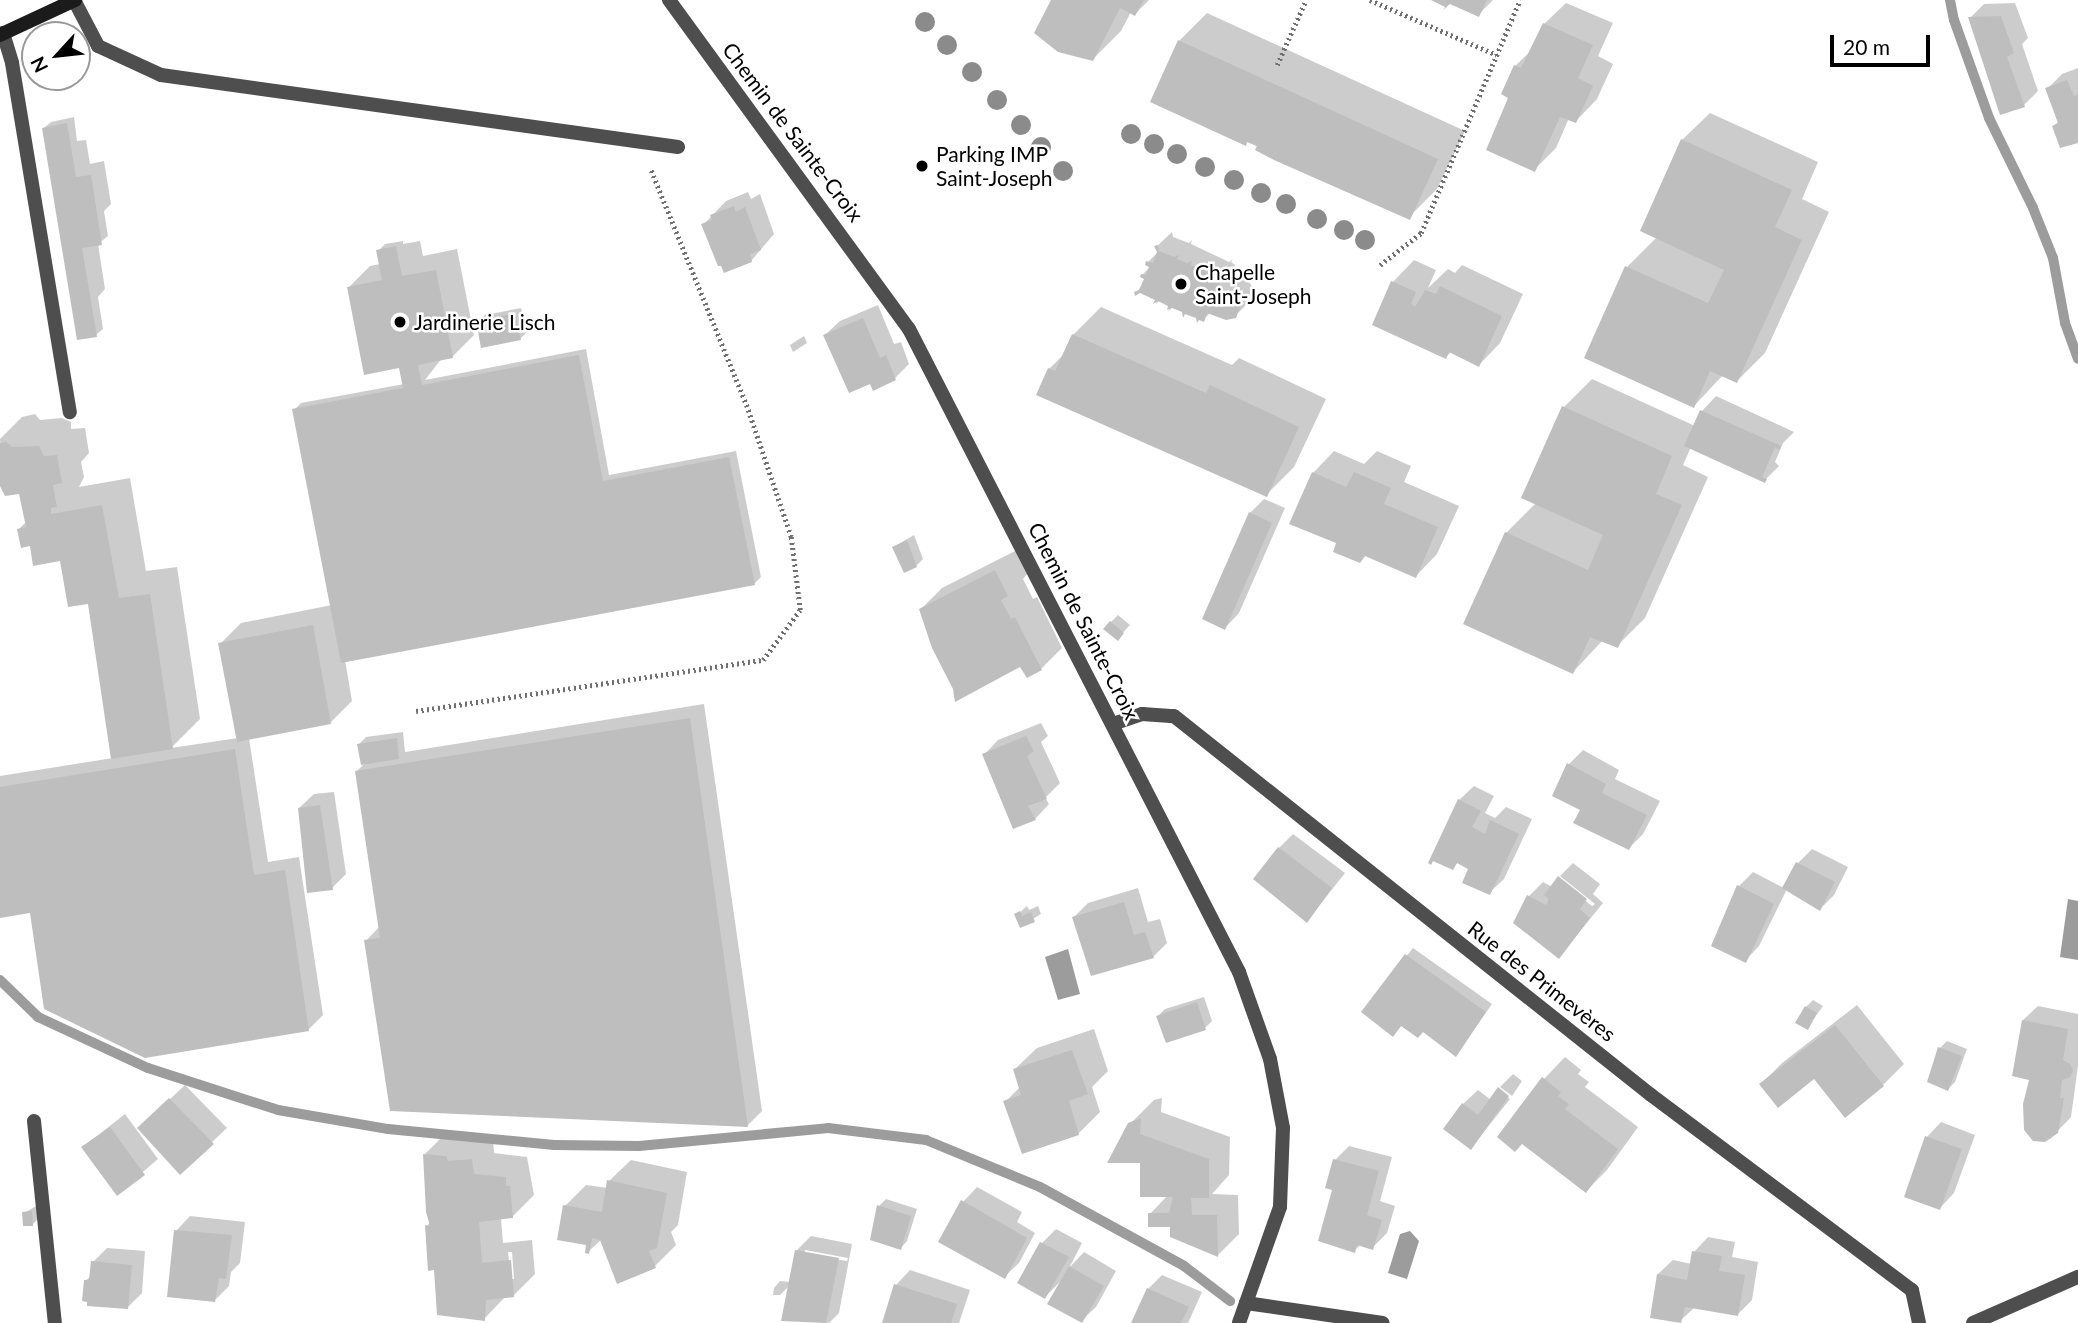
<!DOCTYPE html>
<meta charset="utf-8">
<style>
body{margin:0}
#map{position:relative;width:2078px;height:1323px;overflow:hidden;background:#fff;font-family:Lato,sans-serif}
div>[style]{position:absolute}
.water>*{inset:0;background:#9c9c9c}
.shadow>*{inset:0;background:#0003}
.stream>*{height:10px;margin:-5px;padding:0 5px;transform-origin:5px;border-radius:5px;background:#9c9c9c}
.building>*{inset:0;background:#bebebe}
.path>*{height:4.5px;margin-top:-2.25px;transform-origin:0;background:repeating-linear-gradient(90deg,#707070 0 2px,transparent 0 5.5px)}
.lane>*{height:14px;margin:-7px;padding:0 7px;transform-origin:7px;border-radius:7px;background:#4e4e4e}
.street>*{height:14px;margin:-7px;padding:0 7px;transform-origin:7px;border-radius:7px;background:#4e4e4e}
.secondary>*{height:14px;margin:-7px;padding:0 7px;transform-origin:7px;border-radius:7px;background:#1b1b1b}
.trees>*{width:20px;height:20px;margin:-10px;border-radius:50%;background:#8b8b8b}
.dots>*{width:19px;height:19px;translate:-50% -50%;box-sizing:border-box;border:4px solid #fff;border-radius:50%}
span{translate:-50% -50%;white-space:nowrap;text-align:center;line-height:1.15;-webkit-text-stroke:5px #fff;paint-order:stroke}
.street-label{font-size:21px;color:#000}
.poi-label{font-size:21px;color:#000}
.left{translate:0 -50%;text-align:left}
.north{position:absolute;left:21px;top:21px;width:70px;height:70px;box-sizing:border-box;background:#fff;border:2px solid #999;border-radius:50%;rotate:243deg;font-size:19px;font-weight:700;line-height:28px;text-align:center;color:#000}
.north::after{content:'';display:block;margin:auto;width:24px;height:32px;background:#000;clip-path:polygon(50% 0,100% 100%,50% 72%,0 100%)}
.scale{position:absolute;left:1830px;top:35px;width:100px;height:32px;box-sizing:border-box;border:4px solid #000;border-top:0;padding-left:9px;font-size:21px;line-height:24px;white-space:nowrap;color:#000;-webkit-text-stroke:5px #fff;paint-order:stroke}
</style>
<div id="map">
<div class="water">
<i style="clip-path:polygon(2068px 899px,2078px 901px,2078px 960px,2060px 957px)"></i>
<i style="clip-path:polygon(1068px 949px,1080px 994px,1058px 1000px,1045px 957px)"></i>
<i style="clip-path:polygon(1410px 1231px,1419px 1241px,1407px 1279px,1388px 1273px,1400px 1234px)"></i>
</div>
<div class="shadow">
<i style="clip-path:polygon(1053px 0,1149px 0,1135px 14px,1131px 12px,1121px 31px,1093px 59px)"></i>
<i style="clip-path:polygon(1435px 0,1493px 0,1478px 15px,1450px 2px)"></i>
<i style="clip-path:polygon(1566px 3px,1613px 23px,1598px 56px,1613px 64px,1597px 99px,1576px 121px,1569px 118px,1556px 148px,1535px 169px,1510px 97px,1515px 66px,1533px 49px,1544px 24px)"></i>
<i style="clip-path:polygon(2015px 3px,2028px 38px,2022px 44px,2038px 91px,2024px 105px,1970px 18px,1984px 4px)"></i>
<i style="clip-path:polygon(1207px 13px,1465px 131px,1437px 189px,1409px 217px,1275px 158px,1248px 141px,1246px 144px,1179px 41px)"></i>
<i style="clip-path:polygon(2078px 68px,2078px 141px,2054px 126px,2059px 121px,2047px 89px,2062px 74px)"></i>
<i style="clip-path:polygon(1710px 113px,1818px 162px,1802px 199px,1829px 212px,1765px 353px,1737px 381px,1723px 375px,1694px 406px,1627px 267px,1657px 237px,1682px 140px)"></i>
<i style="clip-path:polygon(74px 117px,77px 141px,86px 140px,90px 164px,104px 161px,111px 204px,104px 211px,108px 236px,98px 244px,105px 289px,98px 297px,103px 329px,96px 335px,44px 128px,51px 122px)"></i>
<i style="clip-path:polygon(748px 192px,751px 199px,760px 194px,774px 234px,751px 261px,703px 225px,726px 201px)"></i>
<i style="clip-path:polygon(1172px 232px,1173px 237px,1189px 243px,1192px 240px,1191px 244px,1229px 262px,1233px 259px,1231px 262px,1235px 265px,1231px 274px,1250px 283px,1254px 290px,1250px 301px,1235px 316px,1211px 312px,1203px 320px,1173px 306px,1168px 312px,1171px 305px,1160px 300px,1156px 304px,1157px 299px,1138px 291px,1147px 278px,1142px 275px,1151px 266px,1148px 262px,1159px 251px,1156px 247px)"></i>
<i style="clip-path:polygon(403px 241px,403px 244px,420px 241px,423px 256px,457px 249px,474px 335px,452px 357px,442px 358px,425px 380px,586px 349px,609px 475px,736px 451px,761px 577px,754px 584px,345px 660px,352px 701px,331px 722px,249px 738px,268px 862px,299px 857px,323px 1015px,308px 1030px,31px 911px,0 916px,0 776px,113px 758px,90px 602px,61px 559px,31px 544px,18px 530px,26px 522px,20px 492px,3px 492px,0 439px,22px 417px,35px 414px,40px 420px,62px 418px,71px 422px,71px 429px,85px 428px,89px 453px,81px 462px,84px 477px,79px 487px,130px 478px,146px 571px,177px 567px,200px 719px,171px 748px,238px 738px,220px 644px,241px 623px,332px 605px,294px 410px,301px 403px,404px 384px,401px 366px,349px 287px,370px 266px,380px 264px,378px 251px,385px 244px)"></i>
<i style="clip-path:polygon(1414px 260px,1436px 270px,1428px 288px,1448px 269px,1455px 273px,1462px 265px,1523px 294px,1500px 343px,1479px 365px,1451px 352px,1446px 357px,1374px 324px,1393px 282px)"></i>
<i style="clip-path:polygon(878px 305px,894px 344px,901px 342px,909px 364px,895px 378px,871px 382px,825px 335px,840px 321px)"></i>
<i style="clip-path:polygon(1101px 307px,1232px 365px,1239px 358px,1326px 399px,1294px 467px,1266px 495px,1049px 369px,1065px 353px,1073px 335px)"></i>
<i style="clip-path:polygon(521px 308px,527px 332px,520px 339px,478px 322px,485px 315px)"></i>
<i style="clip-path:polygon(804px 336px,807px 343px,793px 352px,790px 345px)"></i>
<i style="clip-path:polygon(1592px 379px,1695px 426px,1702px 411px,1716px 396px,1794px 432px,1783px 443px,1775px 462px,1779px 466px,1764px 481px,1691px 447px,1683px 465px,1708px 477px,1645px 618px,1617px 646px,1603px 640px,1573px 672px,1506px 533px,1536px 503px,1564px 407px)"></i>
<i style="clip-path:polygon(1334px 451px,1364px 464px,1377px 451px,1411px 466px,1404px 482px,1459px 506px,1437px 554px,1416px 576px,1367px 554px,1360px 561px,1338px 542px,1313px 473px)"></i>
<i style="clip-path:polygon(1264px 499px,1285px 508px,1239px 613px,1225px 628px,1250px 513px)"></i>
<i style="clip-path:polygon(914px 535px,923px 559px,916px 566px,894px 547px)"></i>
<i style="clip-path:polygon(1017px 550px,1028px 573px,1023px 579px,1033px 599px,1037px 597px,1062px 648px,1041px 669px,1021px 665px,955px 689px,921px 609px,942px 588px)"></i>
<i style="clip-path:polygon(1118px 615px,1130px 625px,1117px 639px,1111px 622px)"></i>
<i style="clip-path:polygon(704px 704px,762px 1111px,748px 1125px,366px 941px,380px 926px,357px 771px,366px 762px,359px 744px,366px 737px,403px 732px,405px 752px)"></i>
<i style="clip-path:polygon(1041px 723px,1048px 736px,1041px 742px,1060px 783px,1045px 798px,1049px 804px,1035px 819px,984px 755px,998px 740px)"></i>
<i style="clip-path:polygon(1583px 750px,1619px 770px,1615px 779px,1660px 801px,1643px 834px,1629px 848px,1582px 810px,1568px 765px)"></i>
<i style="clip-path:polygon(1474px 786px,1494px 796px,1485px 813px,1495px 818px,1506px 807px,1532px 819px,1504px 879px,1489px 893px,1470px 868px,1458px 862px,1453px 868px,1459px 800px)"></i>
<i style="clip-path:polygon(334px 792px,346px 874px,332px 888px,299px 808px,314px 794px)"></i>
<i style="clip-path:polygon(1293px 834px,1345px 873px,1307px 921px,1279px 848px)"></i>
<i style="clip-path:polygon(1812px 849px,1848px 867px,1834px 895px,1820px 909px,1787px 889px,1759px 946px,1745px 961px,1739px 886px,1753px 872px,1784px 888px,1798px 863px)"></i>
<i style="clip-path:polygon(1573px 863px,1600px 884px,1593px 894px,1603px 903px,1559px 957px,1515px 923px,1529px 896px,1543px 882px,1552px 887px,1558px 879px,1592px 906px,1595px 904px,1560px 876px)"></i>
<i style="clip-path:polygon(1138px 888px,1148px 922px,1160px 919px,1167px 943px,1153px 957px,1074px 917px,1088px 903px)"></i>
<i style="clip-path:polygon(1027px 906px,1029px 910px,1038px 906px,1041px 914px,1021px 926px,1017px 915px)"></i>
<i style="clip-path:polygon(1413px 948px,1492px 1004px,1456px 1055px,1423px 1030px,1402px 1025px,1393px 1035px,1363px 1011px)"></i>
<i style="clip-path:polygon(1204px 997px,1212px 1021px,1205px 1028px,1158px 1016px,1165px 1009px)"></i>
<i style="clip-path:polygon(1813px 1000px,1823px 1006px,1807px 1028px,1806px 1007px)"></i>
<i style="clip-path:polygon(1857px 1005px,1904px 1064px,1883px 1085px,1814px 1077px,1761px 1084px,1782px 1063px)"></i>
<i style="clip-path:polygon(2038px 1006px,2078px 1014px,2078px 1066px,2071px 1117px,2050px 1139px,2036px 1140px,2023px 1020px)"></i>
<i style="clip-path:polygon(1094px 1029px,1108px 1071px,1092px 1087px,1100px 1112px,1078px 1134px,1005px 1102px,1021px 1086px,1015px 1069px,1037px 1048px)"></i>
<i style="clip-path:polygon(1947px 1041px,1967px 1049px,1955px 1082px,1948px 1089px,1929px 1081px,1940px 1048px)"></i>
<i style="clip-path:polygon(1565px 1057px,1581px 1070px,1578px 1074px,1589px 1082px,1585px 1087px,1638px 1127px,1607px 1170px,1586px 1191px,1523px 1142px,1544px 1079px)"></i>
<i style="clip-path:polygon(1513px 1074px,1522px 1081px,1512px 1096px,1500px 1087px)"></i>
<i style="clip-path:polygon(185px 1085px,227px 1128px,180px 1172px,154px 1114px)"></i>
<i style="clip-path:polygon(1478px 1090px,1491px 1100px,1499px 1090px,1510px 1099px,1471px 1148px,1463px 1104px)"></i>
<i style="clip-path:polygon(1162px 1098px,1161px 1112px,1230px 1137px,1229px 1175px,1212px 1194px,1238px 1195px,1239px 1234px,1218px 1255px,1150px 1214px,1168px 1195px,1141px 1162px,1132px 1122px,1154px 1100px)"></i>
<i style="clip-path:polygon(125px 1114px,158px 1159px,117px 1194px,83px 1147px)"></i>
<i style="clip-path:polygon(1941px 1122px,1975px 1135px,1954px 1193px,1940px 1208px,1906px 1196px,1927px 1137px)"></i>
<i style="clip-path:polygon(evenodd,446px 1133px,467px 1135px,469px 1141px,493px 1138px,494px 1153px,527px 1157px,534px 1195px,512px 1217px,501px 1218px,503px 1243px,532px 1240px,535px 1274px,513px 1296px,506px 1296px,484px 1319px,427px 1226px,430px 1222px,425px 1154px,446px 1133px,508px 1252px,512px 1252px,514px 1279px,511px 1279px,508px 1252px)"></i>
<i style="clip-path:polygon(1349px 1146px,1392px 1157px,1380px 1201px,1395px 1206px,1387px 1233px,1372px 1248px,1361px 1244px,1354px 1251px,1335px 1160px)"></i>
<i style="clip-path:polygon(631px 1160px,687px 1172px,678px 1225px,671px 1232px,676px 1245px,655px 1266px,602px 1239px,588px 1252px,588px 1244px,565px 1206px,586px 1185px,608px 1188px,609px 1181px)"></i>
<i style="clip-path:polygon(977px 1187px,1022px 1212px,1017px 1222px,1035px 1233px,1019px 1263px,1004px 1277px,963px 1202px)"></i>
<i style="clip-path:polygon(886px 1199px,917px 1209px,907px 1241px,901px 1248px,879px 1206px)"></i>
<i style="clip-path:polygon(38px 1205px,39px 1218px,32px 1225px,24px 1213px)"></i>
<i style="clip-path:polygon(190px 1216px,245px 1222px,240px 1263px,231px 1272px,229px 1286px,215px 1300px,176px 1231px)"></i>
<i style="clip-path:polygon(1056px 1229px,1082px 1243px,1069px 1268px,1084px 1252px,1116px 1271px,1096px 1307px,1081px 1321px,1060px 1282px,1045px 1297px,1020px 1282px,1042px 1243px)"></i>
<i style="clip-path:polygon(evenodd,811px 1236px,852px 1244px,839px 1313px,829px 1323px,783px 1319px,790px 1285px,780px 1295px,773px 1295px,774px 1288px,780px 1281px,790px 1282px,796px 1251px,811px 1236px,805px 1250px,848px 1258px,847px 1261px,805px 1254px,805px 1250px)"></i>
<i style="clip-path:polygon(1708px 1237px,1735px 1242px,1732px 1257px,1758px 1262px,1752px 1300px,1738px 1314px,1695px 1307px,1680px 1321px,1658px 1274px,1673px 1260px,1692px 1264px,1694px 1252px)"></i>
<i style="clip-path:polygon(107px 1248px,145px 1251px,142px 1293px,128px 1307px,85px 1281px,92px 1275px,93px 1262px)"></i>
<i style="clip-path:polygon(910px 1270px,970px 1290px,959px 1323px,884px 1323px,896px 1285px)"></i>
<i style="clip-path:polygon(1162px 1275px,1202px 1292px,1188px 1323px,1133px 1323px,1148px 1289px)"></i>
</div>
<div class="stream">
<i style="left:1950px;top:0;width:20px;rotate:79deg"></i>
<i style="left:1954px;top:20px;width:104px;rotate:70.3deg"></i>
<i style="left:1989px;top:118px;width:100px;rotate:63.9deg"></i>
<i style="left:2033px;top:208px;width:54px;rotate:68.2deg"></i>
<i style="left:2053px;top:258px;width:66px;rotate:79.5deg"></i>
<i style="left:2065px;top:323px;width:38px;rotate:70deg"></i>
<i style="left:0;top:980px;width:53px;rotate:44.2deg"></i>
<i style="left:38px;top:1017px;width:121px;rotate:24.9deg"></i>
<i style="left:148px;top:1068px;width:137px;rotate:17.9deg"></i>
<i style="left:278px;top:1110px;width:112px;rotate:9.8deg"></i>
<i style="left:388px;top:1129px;width:167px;rotate:5.5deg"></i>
<i style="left:554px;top:1145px;width:85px;rotate:0.7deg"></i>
<i style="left:639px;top:1146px;width:190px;rotate:-5.4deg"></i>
<i style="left:828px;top:1128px;width:99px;rotate:7deg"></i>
<i style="left:926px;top:1140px;width:123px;rotate:22.4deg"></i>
<i style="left:1040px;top:1187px;width:164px;rotate:28.7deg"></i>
<i style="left:1184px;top:1266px;width:58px;rotate:37.3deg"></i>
</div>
<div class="building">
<i style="clip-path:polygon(1051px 0,1144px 0,1135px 16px,1120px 8px,1093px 61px,1058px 52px,1034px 33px)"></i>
<i style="clip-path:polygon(1431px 0,1487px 0,1479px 17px,1450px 4px,1443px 10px,1445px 7px)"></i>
<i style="clip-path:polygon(2001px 16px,2014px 53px,2007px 57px,2025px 107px,2000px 115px,1968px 17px)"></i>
<i style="clip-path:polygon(1543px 23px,1593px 45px,1578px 78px,1593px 86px,1576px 123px,1560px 117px,1535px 172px,1486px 150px,1508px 98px,1501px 94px,1514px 65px,1521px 68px)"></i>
<i style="clip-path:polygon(1178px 40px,1438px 159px,1410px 220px,1274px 160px,1255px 150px,1257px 146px,1247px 142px,1246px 146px,1150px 102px)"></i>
<i style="clip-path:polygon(2067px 80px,2074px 96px,2078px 94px,2078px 143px,2060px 148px,2052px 126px,2058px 123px,2045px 88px)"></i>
<i style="clip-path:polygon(67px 123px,76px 177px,91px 175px,102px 245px,82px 248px,97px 337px,77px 340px,42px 128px)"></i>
<i style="clip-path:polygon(1681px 139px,1792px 190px,1775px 227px,1802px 240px,1737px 383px,1710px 371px,1694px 408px,1584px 358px,1625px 266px,1708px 303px,1724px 270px,1640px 231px)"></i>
<i style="clip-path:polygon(734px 206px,736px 212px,745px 207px,761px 250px,750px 254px,752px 262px,724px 273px,721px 266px,718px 266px,701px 224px,712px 220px,710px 215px)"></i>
<i style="clip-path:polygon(1158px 245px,1159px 251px,1174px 257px,1179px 255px,1177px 259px,1187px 263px,1192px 261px,1191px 265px,1202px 270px,1203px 266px,1204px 271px,1214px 276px,1216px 272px,1220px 274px,1218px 277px,1222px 279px,1218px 288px,1236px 297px,1241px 305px,1236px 318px,1226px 320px,1207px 313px,1204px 322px,1199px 320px,1197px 323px,1196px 318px,1185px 314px,1183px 318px,1182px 312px,1172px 308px,1167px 310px,1168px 306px,1158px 301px,1153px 304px,1155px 300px,1140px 293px,1135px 296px,1134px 292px,1139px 290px,1144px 279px,1140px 277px,1141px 274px,1146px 275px,1149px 267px,1145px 265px,1146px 261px,1153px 263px,1157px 252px,1154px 246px)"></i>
<i style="clip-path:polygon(396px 246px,402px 276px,436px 270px,453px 358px,418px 365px,422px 385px,579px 355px,603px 481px,729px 457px,755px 585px,341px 663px,292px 409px,403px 388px,399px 368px,364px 375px,347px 287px,382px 280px,376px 250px)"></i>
<i style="clip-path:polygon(1391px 281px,1416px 292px,1411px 304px,1415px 307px,1425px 290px,1436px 294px,1440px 286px,1502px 316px,1479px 367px,1449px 352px,1446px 359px,1372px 325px)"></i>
<i style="clip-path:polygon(515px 313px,521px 340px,481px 348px,476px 321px)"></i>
<i style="clip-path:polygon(863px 318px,880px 358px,886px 355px,896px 380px,873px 391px,870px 384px,849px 393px,823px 335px)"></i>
<i style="clip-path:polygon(1072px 334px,1206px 393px,1210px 385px,1299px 427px,1267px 497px,1036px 395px,1048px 368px,1055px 371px)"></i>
<i style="clip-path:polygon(1562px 406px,1672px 456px,1656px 494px,1682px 505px,1618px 648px,1590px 637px,1573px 674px,1463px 624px,1505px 532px,1588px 570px,1603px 535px,1521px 498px)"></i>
<i style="clip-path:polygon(1700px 410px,1781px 446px,1779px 450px,1775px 447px,1762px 477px,1767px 479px,1765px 483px,1684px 446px)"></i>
<i style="clip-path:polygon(6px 442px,12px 447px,39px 446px,44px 456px,57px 455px,62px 483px,53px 485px,57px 507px,51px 508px,51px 514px,102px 505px,119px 598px,150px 594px,173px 749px,111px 759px,88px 604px,68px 607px,60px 561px,33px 566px,30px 546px,21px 548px,17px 529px,26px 527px,19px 494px,5px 496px,0 486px,0 443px)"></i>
<i style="clip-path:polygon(1312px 472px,1346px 487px,1354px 472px,1391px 488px,1384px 504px,1438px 527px,1416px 578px,1365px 556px,1360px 563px,1333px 552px,1336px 543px,1289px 524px)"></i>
<i style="clip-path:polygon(1249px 512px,1272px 523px,1225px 630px,1202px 619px)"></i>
<i style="clip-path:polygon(907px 540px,917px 567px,904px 573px,892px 547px)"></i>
<i style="clip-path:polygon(995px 570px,1008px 596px,1001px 600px,1011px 619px,1015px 617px,1042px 670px,1027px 678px,1020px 667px,955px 702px,953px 689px,932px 648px,919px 609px)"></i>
<i style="clip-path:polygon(1110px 621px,1124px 633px,1118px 641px,1103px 629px)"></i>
<i style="clip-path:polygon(313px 625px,331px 724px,237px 742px,218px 643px)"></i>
<i style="clip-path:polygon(690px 718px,748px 1127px,390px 1111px,364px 940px,380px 938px,355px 771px)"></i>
<i style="clip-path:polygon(1026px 736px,1034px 751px,1027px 756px,1047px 799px,1028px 806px,1036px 820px,1013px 829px,982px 754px)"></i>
<i style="clip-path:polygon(397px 738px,399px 759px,361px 765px,357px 744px)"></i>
<i style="clip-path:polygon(235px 749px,254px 875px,285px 870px,309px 1031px,145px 1058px,44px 1009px,30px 913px,0 918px,0 787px)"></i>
<i style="clip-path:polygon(1567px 763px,1606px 784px,1602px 793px,1647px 815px,1629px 850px,1573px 823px,1580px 810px,1552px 796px)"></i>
<i style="clip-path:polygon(1458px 799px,1481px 811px,1472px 827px,1485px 834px,1490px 820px,1519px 834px,1490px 895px,1462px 883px,1468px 869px,1457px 863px,1453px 870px,1433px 861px,1431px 865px,1428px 863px)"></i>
<i style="clip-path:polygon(320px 805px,333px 890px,307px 893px,298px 808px)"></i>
<i style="clip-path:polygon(1278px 847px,1332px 888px,1307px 923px,1253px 879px)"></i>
<i style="clip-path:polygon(1796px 862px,1835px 882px,1820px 911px,1782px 888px)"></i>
<i style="clip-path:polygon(1558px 876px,1587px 899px,1580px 909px,1590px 918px,1559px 959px,1513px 923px,1527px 895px,1546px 905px,1549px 899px,1544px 895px)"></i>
<i style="clip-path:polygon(1737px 885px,1774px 904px,1746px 963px,1711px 946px)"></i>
<i style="clip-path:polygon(1124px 902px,1134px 935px,1145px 932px,1154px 958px,1091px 976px,1072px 917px)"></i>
<i style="clip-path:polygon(1020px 911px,1022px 916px,1031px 912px,1035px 922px,1020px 928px,1014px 914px)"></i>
<i style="clip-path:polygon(1405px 954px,1486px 1012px,1456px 1057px,1423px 1032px,1418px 1038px,1401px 1026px,1393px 1037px,1361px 1012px)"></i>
<i style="clip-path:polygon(1197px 1002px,1206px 1030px,1166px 1043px,1156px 1016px)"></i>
<i style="clip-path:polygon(1805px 1006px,1817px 1013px,1808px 1030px,1795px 1023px)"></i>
<i style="clip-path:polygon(2022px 1020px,2068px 1029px,2063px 1060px,2070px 1064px,2073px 1071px,2070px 1077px,2062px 1080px,2060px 1098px,2064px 1098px,2058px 1133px,2045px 1142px,2033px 1141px,2024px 1130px,2023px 1104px,2029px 1080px,2012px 1076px)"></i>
<i style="clip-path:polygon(1835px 1025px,1884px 1086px,1845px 1118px,1814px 1079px,1778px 1108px,1759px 1084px)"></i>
<i style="clip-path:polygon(1938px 1047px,1962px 1056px,1948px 1091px,1927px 1082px)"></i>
<i style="clip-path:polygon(1072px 1050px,1088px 1094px,1069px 1101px,1079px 1135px,1022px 1154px,1003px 1101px,1021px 1095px,1013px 1069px)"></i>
<i style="clip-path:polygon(1542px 1077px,1561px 1092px,1558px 1096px,1569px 1104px,1565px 1109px,1618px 1149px,1586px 1193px,1522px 1144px,1515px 1152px,1497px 1137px)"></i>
<i style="clip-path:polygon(1498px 1087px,1509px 1096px,1471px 1150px,1443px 1129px,1462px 1103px,1478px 1115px)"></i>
<i style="clip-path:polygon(169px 1098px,214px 1144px,180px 1175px,137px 1128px)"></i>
<i style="clip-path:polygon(1141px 1118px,1140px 1134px,1209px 1159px,1209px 1198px,1191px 1198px,1192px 1215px,1217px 1215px,1218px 1257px,1170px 1237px,1170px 1227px,1148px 1227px,1148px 1213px,1169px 1213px,1173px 1197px,1140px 1197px,1140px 1163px,1107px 1163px,1128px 1123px)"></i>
<i style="clip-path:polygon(110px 1127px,145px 1175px,117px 1196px,81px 1147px)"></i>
<i style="clip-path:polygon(1925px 1136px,1962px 1149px,1940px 1210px,1904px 1197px)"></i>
<i style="clip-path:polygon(423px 1154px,446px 1156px,448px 1161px,472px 1159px,474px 1174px,506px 1177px,506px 1186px,510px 1186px,513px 1218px,479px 1222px,482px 1263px,511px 1260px,514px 1297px,486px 1300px,485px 1321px,437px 1315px,434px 1270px,428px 1271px,425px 1225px,430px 1226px,426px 1212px)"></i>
<i style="clip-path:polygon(1333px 1159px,1379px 1171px,1367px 1215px,1382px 1220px,1373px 1250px,1357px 1245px,1355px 1253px,1318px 1241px,1332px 1190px,1325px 1188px)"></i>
<i style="clip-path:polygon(607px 1180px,667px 1193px,657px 1248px,649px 1251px,656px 1268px,617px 1284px,600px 1240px,592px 1238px,589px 1254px,585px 1253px,586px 1245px,557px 1240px,563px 1205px,602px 1212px)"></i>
<i style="clip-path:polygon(961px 1200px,1027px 1238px,1005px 1279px,938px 1242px)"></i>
<i style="clip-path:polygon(877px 1205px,911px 1216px,901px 1250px,870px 1240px)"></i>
<i style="clip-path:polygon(32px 1211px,33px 1226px,23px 1226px,22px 1212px)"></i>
<i style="clip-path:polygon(174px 1230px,232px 1235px,226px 1279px,219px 1278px,215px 1302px,167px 1297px)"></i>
<i style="clip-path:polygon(1040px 1242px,1069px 1257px,1045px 1299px,1017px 1283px)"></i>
<i style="clip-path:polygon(795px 1250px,839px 1258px,826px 1323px,781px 1321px)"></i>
<i style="clip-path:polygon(1692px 1251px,1722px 1256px,1719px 1271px,1745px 1275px,1738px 1316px,1685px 1307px,1681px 1323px,1650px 1318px,1657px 1274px,1687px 1280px)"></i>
<i style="clip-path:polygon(91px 1261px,132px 1265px,128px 1309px,87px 1306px,87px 1302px,82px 1301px,84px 1280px,89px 1280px)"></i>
<i style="clip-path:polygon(1069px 1266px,1104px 1286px,1082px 1323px,1047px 1304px)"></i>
<i style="clip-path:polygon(894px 1284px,957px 1304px,951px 1323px,882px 1323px)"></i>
<i style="clip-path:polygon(1147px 1288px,1189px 1307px,1181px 1323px,1131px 1323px)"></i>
</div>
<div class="path">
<i style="left:1370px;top:0;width:138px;rotate:23.4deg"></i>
<i style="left:1277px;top:65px;width:71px;rotate:-66deg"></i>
<i style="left:1380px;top:265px;width:52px;rotate:-38deg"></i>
<i style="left:1421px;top:233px;width:253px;rotate:-67deg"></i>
<i style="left:416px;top:711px;width:351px;rotate:-8.4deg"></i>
<i style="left:763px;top:660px;width:62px;rotate:-53.5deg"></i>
<i style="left:800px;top:610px;width:74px;rotate:-97deg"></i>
<i style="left:791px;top:537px;width:137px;rotate:-108.7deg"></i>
<i style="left:747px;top:407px;width:258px;rotate:-112.1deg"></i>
</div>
<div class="lane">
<i style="left:74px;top:0;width:52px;rotate:62.4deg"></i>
<i style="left:98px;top:46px;width:69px;rotate:24.7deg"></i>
<i style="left:161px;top:75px;width:522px;rotate:7.93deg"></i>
<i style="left:3px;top:33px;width:31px;rotate:73deg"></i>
<i style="left:12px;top:63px;width:354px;rotate:80.6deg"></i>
<i style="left:1246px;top:1303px;width:138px;rotate:8.3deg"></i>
<i style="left:1973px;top:1323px;width:115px;rotate:-23.7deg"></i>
</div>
<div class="street">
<i style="left:669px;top:0;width:407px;rotate:53.9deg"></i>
<i style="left:909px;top:329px;width:723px;rotate:62.83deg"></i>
<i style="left:1239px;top:972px;width:92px;rotate:70.4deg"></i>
<i style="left:1270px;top:1059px;width:70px;rotate:79.3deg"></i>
<i style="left:1283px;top:1128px;width:79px;rotate:92.2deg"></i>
<i style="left:1280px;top:1207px;width:123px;rotate:109.5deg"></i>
<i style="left:1113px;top:724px;width:31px;rotate:-19deg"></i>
<i style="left:1142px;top:714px;width:32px;rotate:4deg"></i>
<i style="left:1174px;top:716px;width:609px;rotate:38.47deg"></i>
<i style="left:1651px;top:1095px;width:326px;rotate:36.8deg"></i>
<i style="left:1912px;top:1290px;width:34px;rotate:78deg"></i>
<i style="left:34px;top:1121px;width:203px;rotate:84.1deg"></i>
</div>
<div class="secondary">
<i style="left:0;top:35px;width:83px;rotate:-25deg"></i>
</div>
<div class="trees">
<i style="left:925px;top:22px"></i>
<i style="left:947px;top:45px"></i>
<i style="left:972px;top:72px"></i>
<i style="left:997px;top:100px"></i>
<i style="left:1021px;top:125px"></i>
<i style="left:1131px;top:134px"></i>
<i style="left:1154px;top:144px"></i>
<i style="left:1041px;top:147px"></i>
<i style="left:1177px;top:154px"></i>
<i style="left:1205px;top:167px"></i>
<i style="left:1063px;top:171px"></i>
<i style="left:1234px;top:180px"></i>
<i style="left:1261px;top:193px"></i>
<i style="left:1286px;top:204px"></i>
<i style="left:1317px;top:219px"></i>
<i style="left:1344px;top:230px"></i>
<i style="left:1365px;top:240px"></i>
</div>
<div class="dots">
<i style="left:922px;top:166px;background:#000"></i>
<i style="left:1181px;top:284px;background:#000"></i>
<i style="left:400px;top:322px;background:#000"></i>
</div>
<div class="street-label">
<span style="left:793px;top:132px;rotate:53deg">Chemin de Sainte-Croix</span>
<span style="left:1084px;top:621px;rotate:63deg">Chemin de Sainte-Croix</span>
<span style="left:1542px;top:981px;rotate:38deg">Rue des Primevères</span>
</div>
<div class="poi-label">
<span class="left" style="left:936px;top:166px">Parking IMP<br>Saint-Joseph</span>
<span class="left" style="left:1195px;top:284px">Chapelle<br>Saint-Joseph</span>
<span class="left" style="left:414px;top:322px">Jardinerie Lisch</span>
</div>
<div class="north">N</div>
<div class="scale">20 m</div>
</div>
